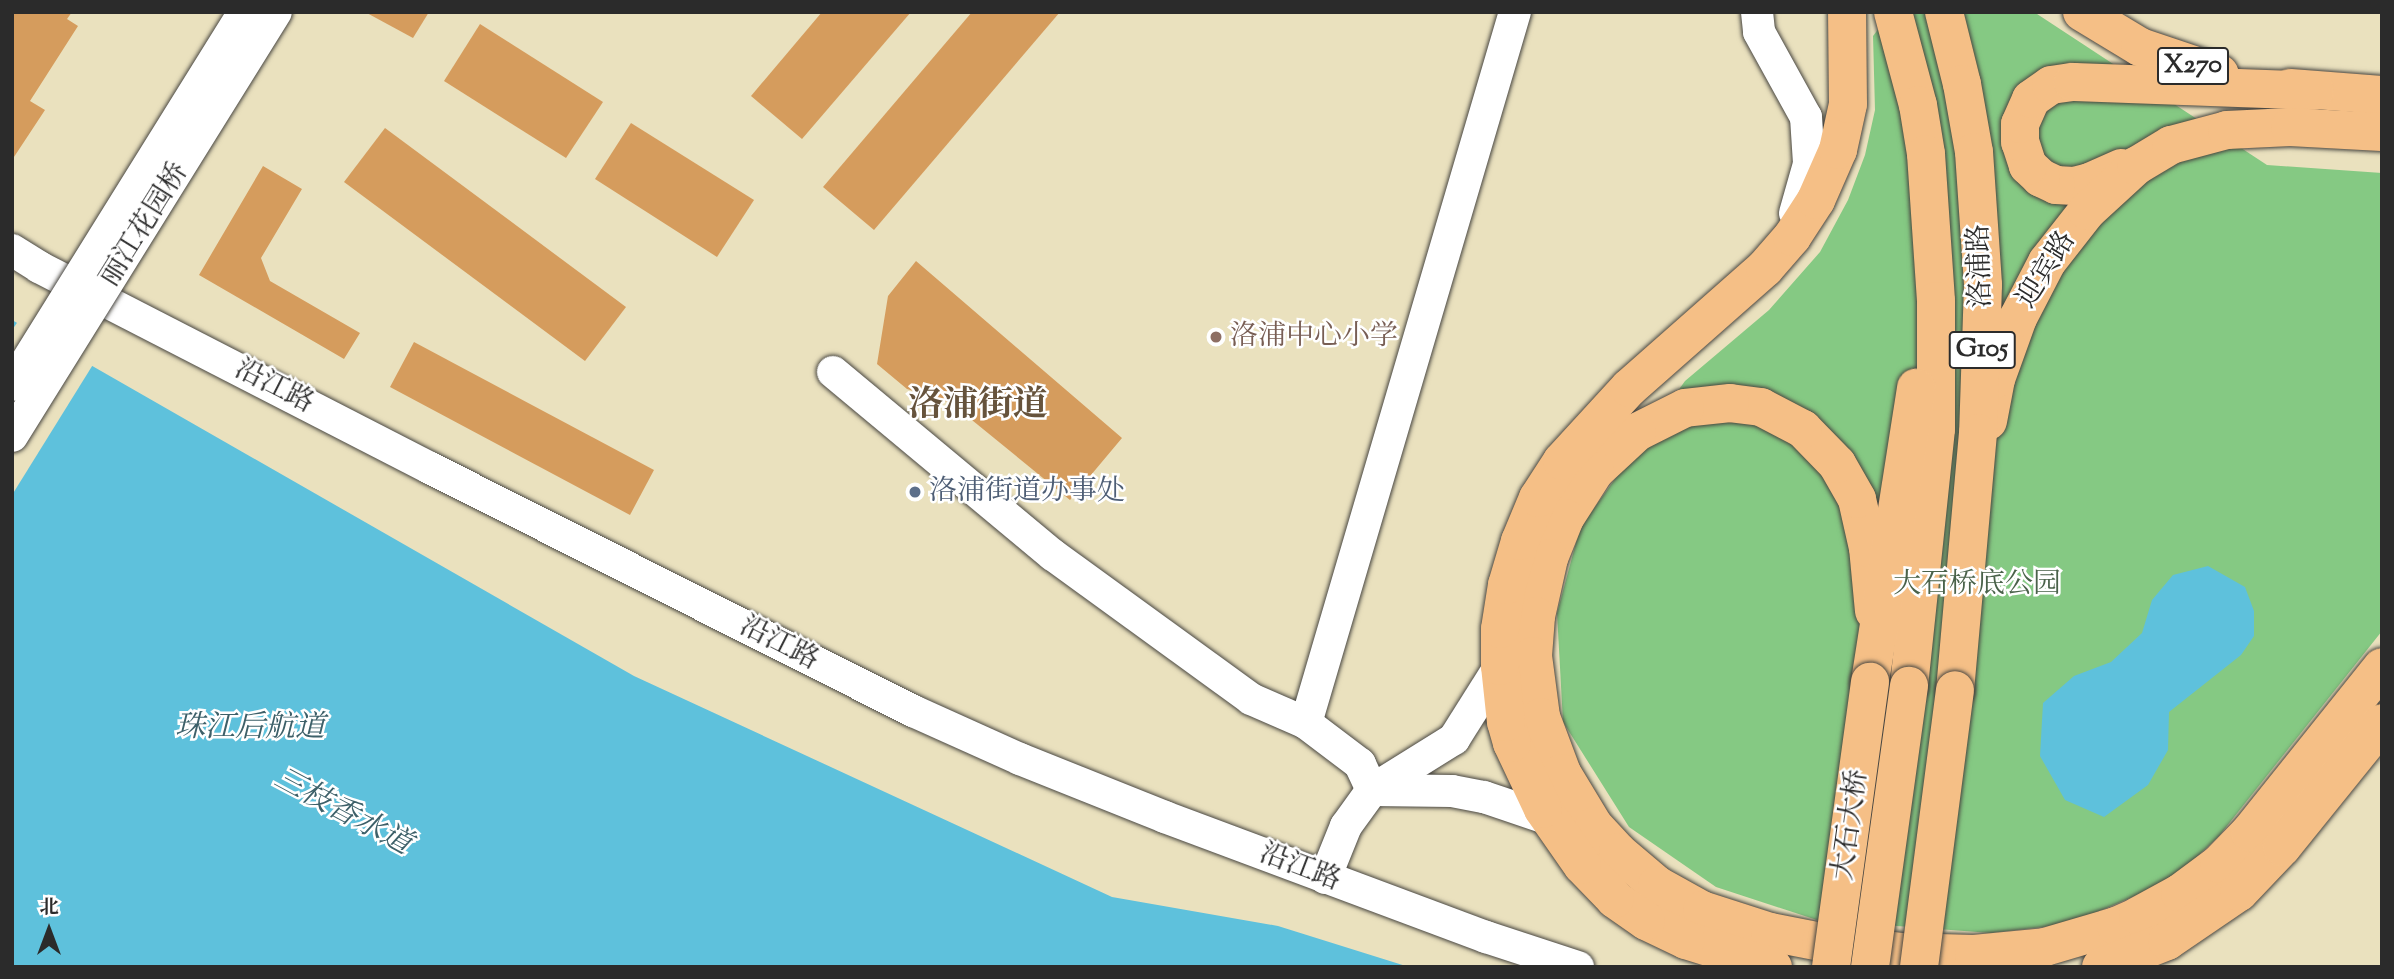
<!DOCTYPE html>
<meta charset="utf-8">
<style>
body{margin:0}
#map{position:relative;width:2394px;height:979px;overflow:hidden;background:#eae1be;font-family:"Sorts Mill Goudy","Noto Serif SC",serif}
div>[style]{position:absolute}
.green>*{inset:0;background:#85c983}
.water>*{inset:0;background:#5ec1dc}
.pier>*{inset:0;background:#eae1be}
.building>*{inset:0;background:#d59c5d}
.roads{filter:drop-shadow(0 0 2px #484641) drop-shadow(0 0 2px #484641)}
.minor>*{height:32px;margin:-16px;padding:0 16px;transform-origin:16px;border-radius:16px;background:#fff}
.major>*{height:38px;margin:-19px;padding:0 19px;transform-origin:19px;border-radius:19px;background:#f5bf86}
.highway>*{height:38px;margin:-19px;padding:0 19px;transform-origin:19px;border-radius:19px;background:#f5bf86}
.bridges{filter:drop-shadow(0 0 2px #484641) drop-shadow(0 0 2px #484641)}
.minor-bridge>*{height:32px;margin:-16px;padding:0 16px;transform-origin:16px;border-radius:16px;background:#fff}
.highway-bridge>*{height:38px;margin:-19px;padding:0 19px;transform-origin:19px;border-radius:19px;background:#f5bf86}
.dots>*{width:19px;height:19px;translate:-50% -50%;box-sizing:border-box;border:4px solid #fff;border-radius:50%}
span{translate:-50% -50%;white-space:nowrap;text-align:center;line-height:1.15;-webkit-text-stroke:5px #fff;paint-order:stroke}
.shield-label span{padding:2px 5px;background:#fff;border:2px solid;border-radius:5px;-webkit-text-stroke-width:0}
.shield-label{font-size:26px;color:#2b2b2b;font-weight:700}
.street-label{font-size:28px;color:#2b2b2b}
.education-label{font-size:28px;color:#785e54}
.left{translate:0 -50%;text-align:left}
.service-label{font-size:28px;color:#4e5e75}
.park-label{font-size:28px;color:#4a624a}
.water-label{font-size:30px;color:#3d6069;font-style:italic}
.district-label{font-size:35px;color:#66533c;font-weight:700}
.frame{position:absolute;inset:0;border:14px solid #2b2b2b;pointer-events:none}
.north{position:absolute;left:14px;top:895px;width:70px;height:70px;-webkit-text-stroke:5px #fff;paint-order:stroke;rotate:0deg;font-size:19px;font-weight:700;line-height:28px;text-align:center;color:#2b2b2b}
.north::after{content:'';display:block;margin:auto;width:24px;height:32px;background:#2b2b2b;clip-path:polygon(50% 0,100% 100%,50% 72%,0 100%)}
</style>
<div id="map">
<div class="green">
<i style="clip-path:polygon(1891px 12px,2034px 12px,2267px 165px,2382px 173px,2382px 631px,2219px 836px,2186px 867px,2151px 889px,2069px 924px,1991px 933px,1817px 920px,1716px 887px,1629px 827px,1563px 722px,1557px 613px,1580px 528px,1685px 381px,1769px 310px,1820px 252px,1848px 200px,1865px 155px,1875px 110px,1873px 36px)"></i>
</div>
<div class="water">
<i style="clip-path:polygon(12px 320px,634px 676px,1112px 897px,1278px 926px,1409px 967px,12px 967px)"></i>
<i style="clip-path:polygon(2208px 566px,2245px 587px,2254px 611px,2254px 636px,2241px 655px,2169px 712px,2168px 750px,2148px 785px,2104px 817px,2065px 800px,2040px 756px,2043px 703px,2074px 676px,2111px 662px,2142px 633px,2152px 600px,2173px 575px)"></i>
</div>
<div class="pier">
<i style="clip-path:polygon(19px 320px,94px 363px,12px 495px,12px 330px)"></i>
</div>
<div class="building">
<i style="clip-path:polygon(12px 12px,72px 12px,67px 19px,78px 26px,30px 101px,45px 110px,12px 160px)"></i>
<i style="clip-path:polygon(365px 12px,429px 12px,413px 38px)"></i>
<i style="clip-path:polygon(822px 12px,911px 12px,802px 139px,751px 96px)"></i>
<i style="clip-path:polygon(972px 12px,1060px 12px,874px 230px,823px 187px)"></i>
<i style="clip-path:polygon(480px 24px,603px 102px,566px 158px,444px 81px)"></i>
<i style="clip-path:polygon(631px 123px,754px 200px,717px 257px,595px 179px)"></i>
<i style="clip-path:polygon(385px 128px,626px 307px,585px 361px,344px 182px)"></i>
<i style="clip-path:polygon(263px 166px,302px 189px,261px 258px,270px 281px,360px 333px,344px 359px,199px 275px)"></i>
<i style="clip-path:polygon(916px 261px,1122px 438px,1070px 500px,951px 403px,907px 389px,877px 364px,888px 296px)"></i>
<i style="clip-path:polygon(414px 342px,654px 470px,630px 515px,390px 387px)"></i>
</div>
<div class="roads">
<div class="minor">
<i style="left:1757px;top:12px;width:20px;rotate:84deg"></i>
<i style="left:1759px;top:32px;width:97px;rotate:61.1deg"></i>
<i style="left:1806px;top:117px;width:47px;rotate:86.3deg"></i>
<i style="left:1809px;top:164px;width:51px;rotate:105.9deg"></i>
<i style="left:12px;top:250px;width:32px;rotate:32deg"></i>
<i style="left:39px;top:267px;width:440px;rotate:27.2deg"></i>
<i style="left:430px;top:468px;width:541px;rotate:26.71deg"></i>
<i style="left:913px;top:711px;width:117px;rotate:24.2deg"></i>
<i style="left:1020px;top:759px;width:156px;rotate:21.8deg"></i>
<i style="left:1165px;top:817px;width:343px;rotate:20.5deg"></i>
<i style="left:1486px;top:937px;width:97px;rotate:18.1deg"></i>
<i style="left:833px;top:372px;width:286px;rotate:39.8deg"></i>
<i style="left:1053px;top:555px;width:245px;rotate:36deg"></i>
<i style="left:1251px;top:699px;width:60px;rotate:23.6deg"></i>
<i style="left:1372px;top:790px;width:29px;rotate:-115deg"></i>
<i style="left:1360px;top:764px;width:68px;rotate:-142.8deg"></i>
<i style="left:1306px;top:723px;width:741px;rotate:-73.62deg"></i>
<i style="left:1372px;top:790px;width:80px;rotate:0.7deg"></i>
<i style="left:1452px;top:791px;width:33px;rotate:11deg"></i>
<i style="left:1484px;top:797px;width:69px;rotate:18.7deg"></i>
<i style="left:1325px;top:878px;width:56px;rotate:-68deg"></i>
<i style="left:1346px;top:826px;width:44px;rotate:-54.2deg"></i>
<i style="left:1372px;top:790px;width:97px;rotate:-31.9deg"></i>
<i style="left:1454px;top:739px;width:86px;rotate:-57.8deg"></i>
</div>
<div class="major">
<i style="left:2082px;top:12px;width:68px;rotate:31.1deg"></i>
<i style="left:2140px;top:47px;width:84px;rotate:18.6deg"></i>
<i style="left:2290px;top:88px;width:92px;rotate:4.4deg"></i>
<i style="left:2121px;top:168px;width:34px;rotate:156deg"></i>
<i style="left:2090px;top:182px;width:16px;rotate:166deg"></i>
<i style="left:2074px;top:186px;width:18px;rotate:-177deg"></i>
<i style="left:2056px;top:185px;width:17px;rotate:-155deg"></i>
<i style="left:2041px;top:178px;width:18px;rotate:-137deg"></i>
<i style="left:2028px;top:166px;width:25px;rotate:-108deg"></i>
<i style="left:2020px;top:142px;width:18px;rotate:-90deg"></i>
<i style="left:2020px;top:124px;width:27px;rotate:-66deg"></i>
<i style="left:2031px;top:99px;width:24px;rotate:-35deg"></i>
<i style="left:2051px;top:85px;width:22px;rotate:-8deg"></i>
<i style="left:2073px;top:82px;width:242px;rotate:2.1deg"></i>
<i style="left:1988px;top:421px;width:43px;rotate:-79.2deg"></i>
<i style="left:1996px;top:379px;width:65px;rotate:-70.2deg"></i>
<i style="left:2018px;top:318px;width:63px;rotate:-62.6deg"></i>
<i style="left:2047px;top:262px;width:65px;rotate:-51.9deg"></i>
<i style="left:2087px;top:211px;width:67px;rotate:-42.6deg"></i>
<i style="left:2136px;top:166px;width:41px;rotate:-31deg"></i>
<i style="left:2171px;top:145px;width:58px;rotate:-15deg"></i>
<i style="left:2227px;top:130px;width:63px;rotate:-2.7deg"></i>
<i style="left:2290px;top:127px;width:92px;rotate:3.1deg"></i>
<i style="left:1874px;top:611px;width:63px;rotate:-95.4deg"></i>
<i style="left:1868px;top:548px;width:50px;rotate:-102.7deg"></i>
<i style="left:1857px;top:499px;width:40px;rotate:-119.7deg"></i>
<i style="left:1837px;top:464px;width:49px;rotate:-134.2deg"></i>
<i style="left:1803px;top:429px;width:47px;rotate:-152.4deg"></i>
<i style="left:1761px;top:407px;width:31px;rotate:-173deg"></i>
<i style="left:1730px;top:403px;width:45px;rotate:173.7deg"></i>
<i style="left:1685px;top:408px;width:54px;rotate:153.4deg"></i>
<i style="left:1637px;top:432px;width:57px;rotate:137.1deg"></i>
<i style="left:1595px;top:471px;width:56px;rotate:122.6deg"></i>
<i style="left:1565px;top:518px;width:43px;rotate:111.8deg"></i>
<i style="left:1549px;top:558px;width:59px;rotate:102.6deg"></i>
<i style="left:1536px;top:616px;width:40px;rotate:94.3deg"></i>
<i style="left:1533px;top:656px;width:62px;rotate:82.5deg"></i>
<i style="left:1541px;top:717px;width:60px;rotate:69.4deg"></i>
<i style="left:1562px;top:773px;width:62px;rotate:58.9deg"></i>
<i style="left:1594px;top:826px;width:35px;rotate:47deg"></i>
<i style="left:1618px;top:852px;width:51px;rotate:40.2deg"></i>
<i style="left:1657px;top:885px;width:51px;rotate:29.1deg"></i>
<i style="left:1702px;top:910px;width:71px;rotate:17.9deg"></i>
<i style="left:1770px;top:932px;width:52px;rotate:11.1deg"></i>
<i style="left:1821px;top:942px;width:82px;rotate:7deg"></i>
<i style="left:1902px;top:952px;width:72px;rotate:1.6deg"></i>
<i style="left:1974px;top:954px;width:71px;rotate:-5.6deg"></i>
<i style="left:2045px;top:947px;width:74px;rotate:-16.5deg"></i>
<i style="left:2116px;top:926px;width:24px;rotate:-24deg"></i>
<i style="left:2138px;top:916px;width:48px;rotate:-28.7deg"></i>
<i style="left:2180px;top:893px;width:49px;rotate:-36.6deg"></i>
<i style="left:2219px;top:864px;width:45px;rotate:-45.9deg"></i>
<i style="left:2250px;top:832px;width:211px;rotate:-51.3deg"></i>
<i style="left:1773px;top:967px;width:91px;rotate:-162.8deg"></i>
<i style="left:1686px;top:940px;width:44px;rotate:-154.6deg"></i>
<i style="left:1646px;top:921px;width:38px;rotate:-145deg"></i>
<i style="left:1615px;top:899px;width:47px;rotate:-134.1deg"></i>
<i style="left:1582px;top:865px;width:68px;rotate:-124.9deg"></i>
<i style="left:1543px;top:809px;width:73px;rotate:-115.2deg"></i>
<i style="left:1512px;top:743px;width:22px;rotate:-106deg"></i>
<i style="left:1506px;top:722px;width:56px;rotate:-96.1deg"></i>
<i style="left:1500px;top:666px;width:37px;rotate:-90deg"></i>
<i style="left:1500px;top:629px;width:45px;rotate:-81deg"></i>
<i style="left:1507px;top:585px;width:46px;rotate:-73.5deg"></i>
<i style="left:1520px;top:541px;width:47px;rotate:-67.3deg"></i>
<i style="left:1538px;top:498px;width:44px;rotate:-57deg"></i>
<i style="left:1562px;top:461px;width:99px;rotate:-47.5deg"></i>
<i style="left:1629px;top:388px;width:181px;rotate:-41.4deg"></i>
<i style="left:1765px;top:268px;width:41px;rotate:-48.9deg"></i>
<i style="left:1792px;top:237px;width:44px;rotate:-57deg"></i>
<i style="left:1816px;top:200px;width:55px;rotate:-66.3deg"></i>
<i style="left:1838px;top:150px;width:47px;rotate:-77.7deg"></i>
<i style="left:1848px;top:104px;width:92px;rotate:-90.6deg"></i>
<i style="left:2101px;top:967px;width:71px;rotate:-21.5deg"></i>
<i style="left:2167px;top:941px;width:87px;rotate:-34.2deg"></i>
<i style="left:2239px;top:892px;width:62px;rotate:-46.3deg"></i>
<i style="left:2282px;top:847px;width:159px;rotate:-51.1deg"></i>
</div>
<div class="highway">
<i style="left:1893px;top:12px;width:96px;rotate:75deg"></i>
<i style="left:1918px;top:105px;width:50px;rotate:80.7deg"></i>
<i style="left:1926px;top:154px;width:147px;rotate:86.1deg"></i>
<i style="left:1936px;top:301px;width:128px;rotate:90deg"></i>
<i style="left:1936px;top:429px;width:258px;rotate:96deg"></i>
<i style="left:1944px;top:12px;width:74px;rotate:76deg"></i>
<i style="left:1962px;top:84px;width:69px;rotate:80deg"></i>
<i style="left:1974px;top:152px;width:133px;rotate:86.1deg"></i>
<i style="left:1983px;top:285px;width:148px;rotate:91.9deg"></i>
<i style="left:1978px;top:433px;width:258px;rotate:95.1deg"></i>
<i style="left:1870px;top:682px;width:298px;rotate:-81.1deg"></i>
</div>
</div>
<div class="bridges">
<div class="minor-bridge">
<i style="left:12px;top:385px;width:439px;rotate:-58.1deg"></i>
<i style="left:12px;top:436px;width:499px;rotate:-58.1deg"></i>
</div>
<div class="highway-bridge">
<i style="left:1831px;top:967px;width:288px;rotate:-82.2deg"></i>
<i style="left:1870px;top:967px;width:284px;rotate:-82.1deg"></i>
<i style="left:1919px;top:967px;width:279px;rotate:-82.6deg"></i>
</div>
</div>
<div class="dots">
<i style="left:1216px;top:337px;background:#8d6e63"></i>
<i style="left:915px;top:492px;background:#5c6f8a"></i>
</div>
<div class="shield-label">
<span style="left:2193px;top:66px">X270</span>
<span style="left:1982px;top:350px">G105</span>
</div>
<div class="street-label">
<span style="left:145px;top:225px;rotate:-58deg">丽江花园桥</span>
<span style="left:1981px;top:266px;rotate:-92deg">洛浦路</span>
<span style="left:2047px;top:270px;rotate:-58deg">迎宾路</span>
<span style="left:274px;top:387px;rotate:27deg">沿江路</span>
<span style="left:779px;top:644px;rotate:27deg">沿江路</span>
<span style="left:1851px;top:825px;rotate:-82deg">大石大桥</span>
<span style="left:1300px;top:868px;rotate:21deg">沿江路</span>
</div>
<div class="education-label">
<span class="left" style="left:1230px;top:337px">洛浦中心小学</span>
</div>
<div class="service-label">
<span class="left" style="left:929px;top:492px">洛浦街道办事处</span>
</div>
<div class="park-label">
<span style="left:1977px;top:585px">大石桥底公园</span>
</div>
<div class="water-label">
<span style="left:250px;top:729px">珠江后航道</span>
<span style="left:342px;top:813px;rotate:28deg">三枝香水道</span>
</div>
<div class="district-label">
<span style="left:978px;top:407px">洛浦街道</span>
</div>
<div class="frame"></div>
<div class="north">北</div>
</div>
